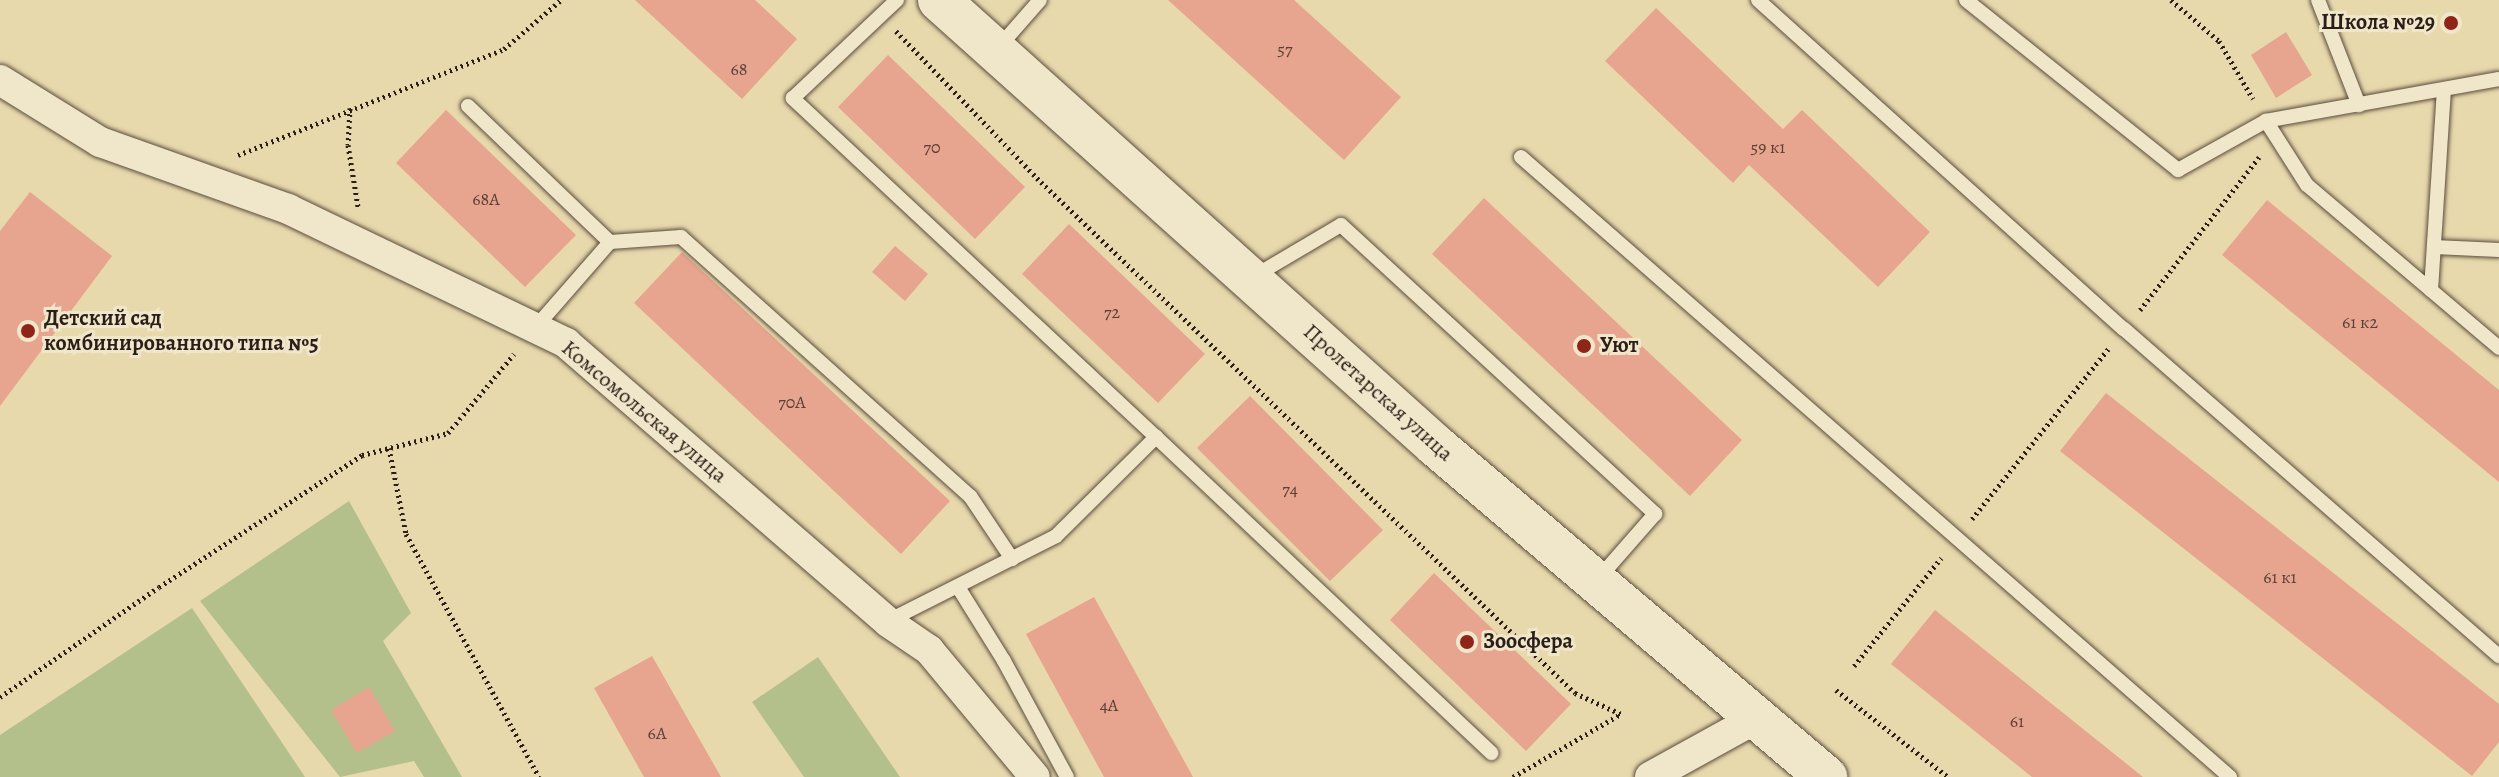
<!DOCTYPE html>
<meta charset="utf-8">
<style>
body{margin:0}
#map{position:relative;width:2499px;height:777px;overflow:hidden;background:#e8d9ad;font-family:Alegreya,serif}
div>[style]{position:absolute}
.green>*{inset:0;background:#b3c08c}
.building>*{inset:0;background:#e7a48f}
.path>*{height:5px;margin-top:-2.5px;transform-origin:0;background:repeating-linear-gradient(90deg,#2b1e18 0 2px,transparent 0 6px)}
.roads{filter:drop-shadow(0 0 2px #5a4d3d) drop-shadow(0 0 2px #5a4d3d)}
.lane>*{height:14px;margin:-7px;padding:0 7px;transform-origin:7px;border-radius:7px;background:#f0e6ca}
.street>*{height:30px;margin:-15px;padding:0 15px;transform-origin:15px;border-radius:15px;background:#f0e6ca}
.secondary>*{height:42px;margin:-21px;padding:0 21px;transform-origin:21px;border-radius:21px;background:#f0e6ca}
.dots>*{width:22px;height:22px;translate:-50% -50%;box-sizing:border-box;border:4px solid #f0e6ca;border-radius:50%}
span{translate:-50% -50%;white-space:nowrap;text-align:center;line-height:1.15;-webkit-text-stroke:6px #f0e6ca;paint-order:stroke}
.number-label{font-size:18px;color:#5a4036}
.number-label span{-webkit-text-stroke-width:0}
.poi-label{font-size:22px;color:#2b1e18;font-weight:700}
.right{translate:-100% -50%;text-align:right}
.left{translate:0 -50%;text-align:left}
.street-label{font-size:22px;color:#2b1e18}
</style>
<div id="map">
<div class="green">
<i style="clip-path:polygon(349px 501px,411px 613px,383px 641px,462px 777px,424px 777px,414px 761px,340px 777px,200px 601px)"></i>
<i style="clip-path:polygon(192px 608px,305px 777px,0 777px,0 735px)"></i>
<i style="clip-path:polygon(818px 657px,900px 777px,804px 777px,752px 702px)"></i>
</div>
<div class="building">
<i style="clip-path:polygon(635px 0,755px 0,797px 39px,742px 99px)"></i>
<i style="clip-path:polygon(1168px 0,1294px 0,1401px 97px,1344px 160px)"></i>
<i style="clip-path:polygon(1656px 8px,1783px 129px,1802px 110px,1930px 232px,1878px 287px,1749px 165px,1733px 183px,1605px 61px)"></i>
<i style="clip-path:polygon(2286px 32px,2312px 75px,2276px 98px,2251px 55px)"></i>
<i style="clip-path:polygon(888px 55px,1025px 187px,975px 239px,838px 107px)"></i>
<i style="clip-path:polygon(446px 110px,576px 235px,525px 287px,396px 163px)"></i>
<i style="clip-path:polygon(30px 192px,112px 256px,0 406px,0 231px)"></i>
<i style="clip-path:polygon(1484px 198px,1742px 440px,1690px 496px,1432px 254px)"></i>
<i style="clip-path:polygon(2267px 200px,2499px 390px,2499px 482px,2222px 255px)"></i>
<i style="clip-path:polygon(1069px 224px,1205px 354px,1158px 403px,1022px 274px)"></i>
<i style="clip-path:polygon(895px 246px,928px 274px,905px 301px,872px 272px)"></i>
<i style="clip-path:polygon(682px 252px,950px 501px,901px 554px,634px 303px)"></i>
<i style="clip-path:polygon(2106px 393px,2499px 704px,2499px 742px,2472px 776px,2060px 451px)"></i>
<i style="clip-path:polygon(1250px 396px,1383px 530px,1330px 581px,1197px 448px)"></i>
<i style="clip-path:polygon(1434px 573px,1571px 704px,1526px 751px,1390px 620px)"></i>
<i style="clip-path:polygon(1094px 597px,1193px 777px,1104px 777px,1026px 634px)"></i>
<i style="clip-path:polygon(1935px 610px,2143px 777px,2032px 777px,1891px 664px)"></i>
<i style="clip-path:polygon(652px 656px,721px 777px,644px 777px,594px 688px)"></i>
<i style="clip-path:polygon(369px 687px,395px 731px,357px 753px,331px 710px)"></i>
</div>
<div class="path">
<i style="left:2171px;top:0;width:63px;rotate:40.5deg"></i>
<i style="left:2219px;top:41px;width:67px;rotate:59.6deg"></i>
<i style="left:896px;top:31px;width:209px;rotate:46.2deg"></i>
<i style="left:1041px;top:182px;width:739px;rotate:43.74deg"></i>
<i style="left:1575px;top:693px;width:51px;rotate:24.5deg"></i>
<i style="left:350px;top:108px;width:37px;rotate:93deg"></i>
<i style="left:348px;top:145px;width:63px;rotate:80.8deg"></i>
<i style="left:238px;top:155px;width:286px;rotate:-21.7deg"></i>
<i style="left:504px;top:49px;width:75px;rotate:-40.7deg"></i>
<i style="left:2140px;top:310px;width:194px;rotate:-52.1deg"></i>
<i style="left:389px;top:448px;width:88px;rotate:78.8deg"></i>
<i style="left:406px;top:534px;width:277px;rotate:61.3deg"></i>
<i style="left:1972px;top:519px;width:218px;rotate:-51.3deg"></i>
<i style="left:1854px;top:666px;width:139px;rotate:-51.1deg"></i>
<i style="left:1836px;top:690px;width:142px;rotate:37.8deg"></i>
<i style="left:0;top:697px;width:193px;rotate:-34.7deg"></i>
<i style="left:159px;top:587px;width:242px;rotate:-33deg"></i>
<i style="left:362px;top:455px;width:89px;rotate:-14.3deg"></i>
<i style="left:448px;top:433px;width:103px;rotate:-50.1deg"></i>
<i style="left:1513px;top:777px;width:125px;rotate:-30.3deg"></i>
</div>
<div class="roads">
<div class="lane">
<i style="left:1758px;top:0;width:492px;rotate:42deg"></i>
<i style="left:2124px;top:329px;width:498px;rotate:41.1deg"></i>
<i style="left:1966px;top:0;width:272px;rotate:38.7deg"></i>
<i style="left:2178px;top:170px;width:101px;rotate:-29.1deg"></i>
<i style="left:2318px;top:0;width:113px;rotate:68.7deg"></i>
<i style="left:997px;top:49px;width:65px;rotate:-48.7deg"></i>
<i style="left:2499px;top:79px;width:237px;rotate:169.8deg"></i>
<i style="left:2266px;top:121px;width:76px;rotate:57.4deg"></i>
<i style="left:2307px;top:185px;width:252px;rotate:40.3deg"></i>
<i style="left:468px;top:106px;width:197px;rotate:43.8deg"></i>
<i style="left:610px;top:242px;width:114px;rotate:131.1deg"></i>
<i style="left:1521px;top:157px;width:942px;rotate:41.17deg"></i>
<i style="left:610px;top:242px;width:71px;rotate:-4deg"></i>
<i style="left:681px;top:237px;width:388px;rotate:41.9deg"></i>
<i style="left:970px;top:496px;width:76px;rotate:56.3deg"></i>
<i style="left:2434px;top:247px;width:65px;rotate:2.6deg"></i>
<i style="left:1253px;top:277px;width:102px;rotate:-30.6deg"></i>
<i style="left:1341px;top:225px;width:427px;rotate:42.6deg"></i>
<i style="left:1655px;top:514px;width:86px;rotate:131.2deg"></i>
<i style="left:2431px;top:290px;width:201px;rotate:-86.3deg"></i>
<i style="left:1156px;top:437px;width:461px;rotate:43.3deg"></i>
<i style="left:958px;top:587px;width:87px;rotate:58.1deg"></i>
<i style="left:1004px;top:661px;width:132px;rotate:61.5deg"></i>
<i style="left:888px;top:621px;width:188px;rotate:-26.8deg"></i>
<i style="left:1056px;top:536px;width:141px;rotate:-44.7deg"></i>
<i style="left:1156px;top:437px;width:497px;rotate:-137deg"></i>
<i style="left:793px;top:98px;width:143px;rotate:-43.3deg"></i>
</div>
<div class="street">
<i style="left:0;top:80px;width:118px;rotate:31.8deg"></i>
<i style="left:100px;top:142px;width:200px;rotate:19.6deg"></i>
<i style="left:288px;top:209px;width:309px;rotate:25.7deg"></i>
<i style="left:566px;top:343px;width:426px;rotate:40.9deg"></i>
<i style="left:888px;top:622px;width:50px;rotate:34.3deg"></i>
<i style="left:929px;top:650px;width:165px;rotate:50.2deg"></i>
<i style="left:1650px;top:777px;width:120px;rotate:-28.9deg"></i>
</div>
<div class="secondary">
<i style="left:939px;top:0;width:668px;rotate:41.9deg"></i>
<i style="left:1436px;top:446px;width:512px;rotate:40.32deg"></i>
</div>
</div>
<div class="dots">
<i style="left:2451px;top:23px;background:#8f2418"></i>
<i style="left:28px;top:331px;background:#8f2418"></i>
<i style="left:1584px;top:346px;background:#8f2418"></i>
<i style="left:1467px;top:642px;background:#8f2418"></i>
</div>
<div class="number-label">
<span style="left:1285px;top:49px">57</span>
<span style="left:739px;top:69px">68</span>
<span style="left:932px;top:147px">70</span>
<span style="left:1768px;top:147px">59 к1</span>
<span style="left:486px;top:199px">68А</span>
<span style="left:1112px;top:312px">72</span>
<span style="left:2360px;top:322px">61 к2</span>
<span style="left:792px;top:402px">70А</span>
<span style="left:1290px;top:489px">74</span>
<span style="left:2280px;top:577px">61 к1</span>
<span style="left:1109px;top:705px">4А</span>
<span style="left:2017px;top:721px">61</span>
<span style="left:657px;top:733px">6А</span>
</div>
<div class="poi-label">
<span class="right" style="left:2435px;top:23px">Школа №29</span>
<span class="left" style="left:44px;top:331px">Детский сад<br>комбинированного типа №5</span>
<span class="left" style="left:1600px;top:346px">Уют</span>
<span class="left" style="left:1483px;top:642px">Зоосфера</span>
</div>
<div class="street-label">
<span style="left:1378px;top:393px;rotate:42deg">Пролетарская улица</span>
<span style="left:644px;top:412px;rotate:40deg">Комсомольская улица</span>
</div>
</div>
